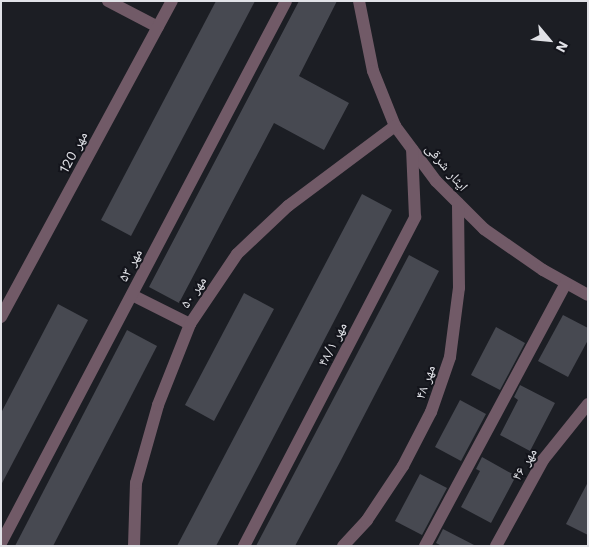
<!DOCTYPE html>
<meta charset="utf-8">
<style>
body{margin:0}
#map{position:relative;width:589px;height:547px;overflow:hidden;background:#1c1e24;font-family:"Work Sans","Noto Naskh Arabic",sans-serif}
div>[style]{position:absolute}
.building>*{inset:0;background:#474951}
.minor>*{height:12px;margin:-6px;padding:0 6px;transform-origin:6px;border-radius:6px;background:#715a67}
span{translate:-50% -50%;white-space:nowrap;text-align:center;line-height:1.15;-webkit-text-stroke:4px #13141b;paint-order:stroke}
.street-label{font-size:14px;color:#e1e2e7}
.frame{position:absolute;inset:0;border:2px solid #e1e2e7;pointer-events:none}
.north{position:absolute;left:524px;top:15px;width:50px;height:50px;-webkit-text-stroke:4px #13141b;paint-order:stroke;rotate:118deg;font-size:14px;font-weight:700;line-height:20px;text-align:center;color:#e1e2e7}
.north::after{content:'';display:block;margin:auto;width:18px;height:22px;background:#e1e2e7;clip-path:polygon(50% 0,100% 100%,50% 72%,0 100%)}
</style>
<div id="map">
<div class="building">
<i style="clip-path:polygon(216px 1px,255px 1px,131px 236px,101px 220px)"></i>
<i style="clip-path:polygon(299px 1px,337px 1px,299px 76px,349px 103px,324px 150px,274px 123px,179px 303px,149px 287px)"></i>
<i style="clip-path:polygon(362px 194px,392px 210px,258px 467px,216px 546px,177px 546px)"></i>
<i style="clip-path:polygon(409px 255px,439px 271px,340px 462px,295px 546px,256px 546px)"></i>
<i style="clip-path:polygon(244px 293px,274px 309px,214px 421px,185px 405px)"></i>
<i style="clip-path:polygon(58px 304px,88px 320px,1px 485px,1px 413px)"></i>
<i style="clip-path:polygon(563px 315px,588px 328px,588px 340px,568px 377px,538px 361px)"></i>
<i style="clip-path:polygon(496px 327px,525px 343px,500px 390px,471px 375px)"></i>
<i style="clip-path:polygon(127px 330px,157px 346px,125px 408px,53px 546px,15px 546px)"></i>
<i style="clip-path:polygon(520px 385px,555px 403px,530px 451px,500px 435px,518px 400px,514px 397px)"></i>
<i style="clip-path:polygon(460px 400px,486px 414px,461px 461px,435px 447px)"></i>
<i style="clip-path:polygon(482px 457px,516px 476px,491px 523px,461px 507px,480px 471px,476px 469px)"></i>
<i style="clip-path:polygon(420px 474px,447px 488px,422px 535px,395px 521px)"></i>
<i style="clip-path:polygon(588px 482px,588px 535px,566px 524px)"></i>
<i style="clip-path:polygon(443px 529px,476px 546px,442px 546px,436px 543px)"></i>
</div>
<div class="minor">
<i style="left:108px;top:1px;width:56px;rotate:27.5deg"></i>
<i style="left:359px;top:1px;width:71px;rotate:78.7deg"></i>
<i style="left:373px;top:71px;width:59px;rotate:68.2deg"></i>
<i style="left:395px;top:126px;width:69px;rotate:53.3deg"></i>
<i style="left:436px;top:181px;width:68px;rotate:45deg"></i>
<i style="left:484px;top:229px;width:72px;rotate:34.8deg"></i>
<i style="left:543px;top:270px;width:51px;rotate:29.1deg"></i>
<i style="left:132px;top:295px;width:65px;rotate:26.6deg"></i>
<i style="left:1px;top:317px;width:359px;rotate:-61.6deg"></i>
<i style="left:1px;top:543px;width:612px;rotate:-62.26deg"></i>
<i style="left:134px;top:546px;width:63px;rotate:-88.2deg"></i>
<i style="left:136px;top:483px;width:81px;rotate:-74.2deg"></i>
<i style="left:158px;top:405px;width:87px;rotate:-68.4deg"></i>
<i style="left:190px;top:324px;width:84px;rotate:-56.1deg"></i>
<i style="left:237px;top:254px;width:70px;rotate:-43.3deg"></i>
<i style="left:288px;top:206px;width:134px;rotate:-36.8deg"></i>
<i style="left:244px;top:546px;width:371px;rotate:-62.5deg"></i>
<i style="left:415px;top:217px;width:68px;rotate:-92.5deg"></i>
<i style="left:343px;top:546px;width:35px;rotate:-47deg"></i>
<i style="left:367px;top:520px;width:65px;rotate:-56.3deg"></i>
<i style="left:403px;top:466px;width:61px;rotate:-62.6deg"></i>
<i style="left:431px;top:412px;width:58px;rotate:-70.9deg"></i>
<i style="left:450px;top:357px;width:70px;rotate:-82.6deg"></i>
<i style="left:459px;top:288px;width:85px;rotate:-90.7deg"></i>
<i style="left:425px;top:546px;width:298px;rotate:-61.8deg"></i>
<i style="left:496px;top:546px;width:98px;rotate:-61.3deg"></i>
<i style="left:543px;top:460px;width:72px;rotate:-51.2deg"></i>
</div>
<div class="street-label">
<span style="left:73px;top:152px;rotate:-62deg">مهر 120</span>
<span style="left:447px;top:167px;rotate:50deg">ایثار شرقی</span>
<span style="left:130px;top:265px;rotate:-62deg">مهر ۵۳</span>
<span style="left:193px;top:292px;rotate:-56deg">مهر ۵۰</span>
<span style="left:332px;top:344px;rotate:-63deg">مهر ۴۸/۱</span>
<span style="left:425px;top:382px;rotate:-71deg">مهر ۴۸</span>
<span style="left:524px;top:464px;rotate:-59deg">مهر ۴۶</span>
</div>
<div class="frame"></div>
<div class="north">N</div>
</div>
